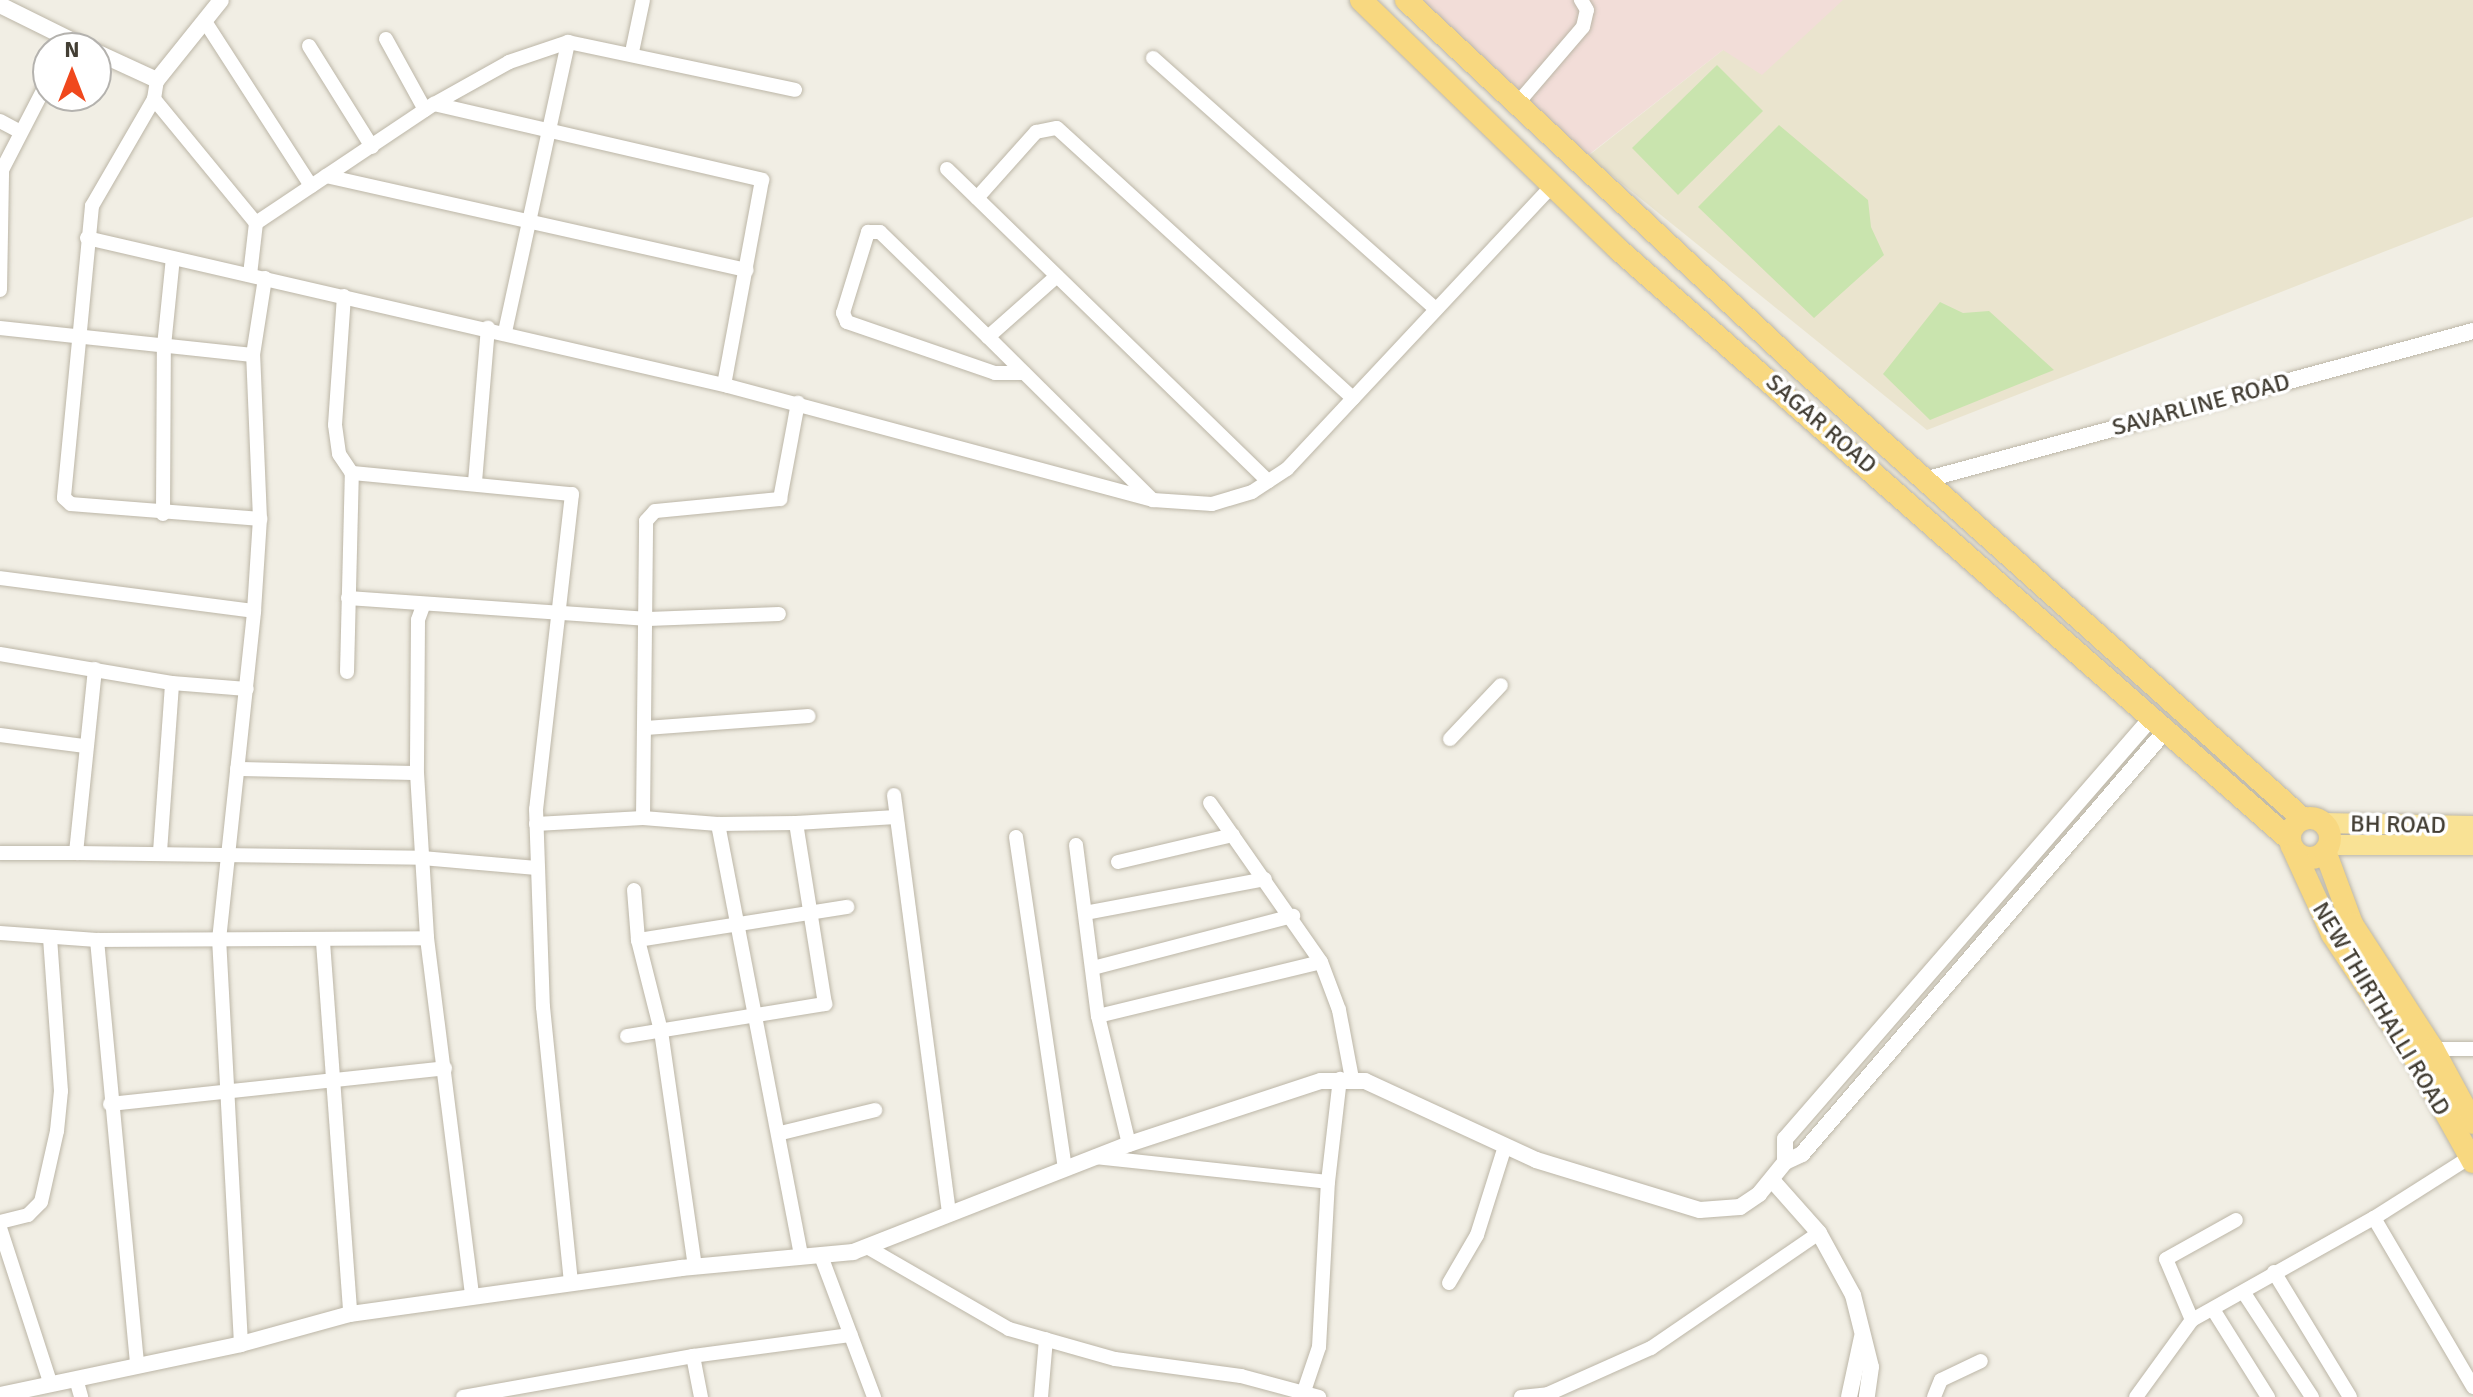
<!DOCTYPE html>
<style>
body{margin:0}
#map{position:relative;width:2473px;height:1397px;overflow:hidden;background:#f1eee4;font-family:Signika,sans-serif}
div>[style]{position:absolute}
.education>*{inset:0;background:#eae4ce}
.medical>*{inset:0;background:#f2ddd8}
.green>*{inset:0;background:#c9e4ae}
.roads{filter:drop-shadow(0 0 2px #bcb6a7) drop-shadow(0 0 2px #bcb6a7)}
.minor>*{height:14px;margin:-7px;padding:0 7px;transform-origin:7px;border-radius:7px;background:#fff}
.tertiary>*{height:16px;margin:-8px;padding:0 8px;transform-origin:8px;border-radius:8px;background:#fff}
.primary>*{height:20px;margin:-10px;padding:0 10px;transform-origin:10px;border-radius:10px;background:#f9e295}
.trunk>*{height:22px;margin:-11px;padding:0 11px;transform-origin:11px;border-radius:11px;background:#f8d880}
.trunk>.ring{margin:-11px;padding:0;box-sizing:content-box;background:none;border:22px solid #f8d880;border-radius:50%}
span{translate:-50% -50%;white-space:nowrap;text-align:center;line-height:1.15;-webkit-text-stroke:7px #fff;paint-order:stroke}
.street-label{font-size:24px;color:#433e34}
.north{position:absolute;left:32px;top:32px;width:80px;height:80px;box-sizing:border-box;background:#fff;border:2px solid #b4b2ae;border-radius:50%;rotate:0deg;font-size:22px;font-weight:700;line-height:32px;text-align:center;color:#433e34}
.north::after{content:'';display:block;margin:auto;width:28px;height:36px;background:#f0481d;clip-path:polygon(50% 0,100% 100%,50% 72%,0 100%)}
</style>
<div id="map">
<div class="education">
<i style="clip-path:polygon(1841px 0,2473px 0,2473px 217px,1927px 430px,1588px 156px,1723px 50px)"></i>
</div>
<div class="medical">
<i style="clip-path:polygon(1418px 0,1843px 0,1762px 75px,1723px 50px,1587px 156px)"></i>
</div>
<div class="green">
<i style="clip-path:polygon(1717px 65px,1763px 111px,1678px 195px,1632px 148px)"></i>
<i style="clip-path:polygon(1779px 125px,1868px 200px,1871px 227px,1884px 255px,1814px 318px,1698px 207px)"></i>
<i style="clip-path:polygon(1940px 302px,1963px 313px,1989px 311px,2054px 370px,1930px 420px,1883px 374px)"></i>
</div>
<div class="roads">
<div class="minor">
<i style="left:206px;top:23px;width:194px;rotate:57.2deg"></i>
<i style="left:386px;top:39px;width:81px;rotate:61.2deg"></i>
<i style="left:309px;top:46px;width:119px;rotate:58deg"></i>
<i style="left:632px;top:52px;width:53px;rotate:-78.1deg"></i>
<i style="left:1153px;top:58px;width:378px;rotate:41.6deg"></i>
<i style="left:157px;top:80px;width:19px;rotate:99deg"></i>
<i style="left:154px;top:99px;width:124px;rotate:120.1deg"></i>
<i style="left:92px;top:206px;width:293px;rotate:95.5deg"></i>
<i style="left:64px;top:498px;width:9px;rotate:41deg"></i>
<i style="left:71px;top:504px;width:190px;rotate:4.5deg"></i>
<i style="left:154px;top:99px;width:161px;rotate:50.6deg"></i>
<i style="left:256px;top:223px;width:52px;rotate:96.6deg"></i>
<i style="left:434px;top:104px;width:337px;rotate:13deg"></i>
<i style="left:762px;top:180px;width:208px;rotate:100.5deg"></i>
<i style="left:1517px;top:104px;width:101px;rotate:-49.4deg"></i>
<i style="left:1583px;top:27px;width:17px;rotate:-77deg"></i>
<i style="left:1587px;top:10px;width:12px;rotate:-121deg"></i>
<i style="left:0;top:121px;width:21px;rotate:28deg"></i>
<i style="left:947px;top:169px;width:448px;rotate:44.2deg"></i>
<i style="left:326px;top:176px;width:431px;rotate:12.6deg"></i>
<i style="left:977px;top:198px;width:89px;rotate:-48.2deg"></i>
<i style="left:1036px;top:132px;width:21px;rotate:-11deg"></i>
<i style="left:1057px;top:128px;width:401px;rotate:42.4deg"></i>
<i style="left:256px;top:223px;width:214px;rotate:-33.8deg"></i>
<i style="left:434px;top:104px;width:86px;rotate:-29.2deg"></i>
<i style="left:509px;top:62px;width:62px;rotate:-18.7deg"></i>
<i style="left:568px;top:42px;width:232px;rotate:11.9deg"></i>
<i style="left:87px;top:238px;width:658px;rotate:13deg"></i>
<i style="left:728px;top:386px;width:440px;rotate:15deg"></i>
<i style="left:1153px;top:500px;width:59px;rotate:3.9deg"></i>
<i style="left:1212px;top:504px;width:42px;rotate:-16.7deg"></i>
<i style="left:1252px;top:492px;width:42px;rotate:-33.3deg"></i>
<i style="left:1287px;top:469px;width:388px;rotate:-46.9deg"></i>
<i style="left:0;top:290px;width:120px;rotate:-89deg"></i>
<i style="left:2px;top:170px;width:100px;rotate:-62.7deg"></i>
<i style="left:344px;top:296px;width:129px;rotate:94deg"></i>
<i style="left:335px;top:425px;width:29px;rotate:82deg"></i>
<i style="left:339px;top:454px;width:23px;rotate:56deg"></i>
<i style="left:0;top:328px;width:254px;rotate:6.1deg"></i>
<i style="left:505px;top:332px;width:297px;rotate:-77.7deg"></i>
<i style="left:988px;top:337px;width:92px;rotate:-41.5deg"></i>
<i style="left:1024px;top:373px;width:29px;rotate:180deg"></i>
<i style="left:995px;top:373px;width:157px;rotate:-161deg"></i>
<i style="left:847px;top:322px;width:10px;rotate:-114deg"></i>
<i style="left:843px;top:313px;width:85px;rotate:-72.8deg"></i>
<i style="left:868px;top:232px;width:12px"></i>
<i style="left:880px;top:232px;width:151px;rotate:44.2deg"></i>
<i style="left:988px;top:337px;width:232px;rotate:44.7deg"></i>
<i style="left:475px;top:482px;width:155px;rotate:-85.2deg"></i>
<i style="left:163px;top:514px;width:168px;rotate:-89.7deg"></i>
<i style="left:164px;top:346px;width:88px;rotate:-84.2deg"></i>
<i style="left:0;top:578px;width:256px;rotate:7.4deg"></i>
<i style="left:348px;top:598px;width:301px;rotate:4deg"></i>
<i style="left:648px;top:619px;width:131px;rotate:-2.2deg"></i>
<i style="left:423px;top:606px;width:15px;rotate:110deg"></i>
<i style="left:418px;top:620px;width:153px;rotate:90.4deg"></i>
<i style="left:417px;top:773px;width:165px;rotate:86.5deg"></i>
<i style="left:427px;top:938px;width:359px;rotate:82.8deg"></i>
<i style="left:0;top:654px;width:174px;rotate:9.6deg"></i>
<i style="left:172px;top:683px;width:75px;rotate:4.6deg"></i>
<i style="left:95px;top:669px;width:185px;rotate:95.9deg"></i>
<i style="left:76px;top:853px;width:346px;rotate:0.8deg"></i>
<i style="left:422px;top:858px;width:115px;rotate:5deg"></i>
<i style="left:347px;top:672px;width:199px;rotate:-88.6deg"></i>
<i style="left:352px;top:473px;width:221px;rotate:5.5deg"></i>
<i style="left:572px;top:494px;width:317px;rotate:96.5deg"></i>
<i style="left:536px;top:809px;width:198px;rotate:88deg"></i>
<i style="left:543px;top:1007px;width:277px;rotate:84.2deg"></i>
<i style="left:646px;top:728px;width:163px;rotate:-4.2deg"></i>
<i style="left:0;top:735px;width:86px;rotate:7.4deg"></i>
<i style="left:1450px;top:739px;width:74px;rotate:-46.6deg"></i>
<i style="left:237px;top:769px;width:180px;rotate:1.3deg"></i>
<i style="left:894px;top:795px;width:419px;rotate:82.5deg"></i>
<i style="left:1210px;top:803px;width:194px;rotate:55.1deg"></i>
<i style="left:1321px;top:962px;width:51px;rotate:69.4deg"></i>
<i style="left:1339px;top:1010px;width:70px;rotate:79.3deg"></i>
<i style="left:643px;top:818px;width:297px;rotate:-89.4deg"></i>
<i style="left:646px;top:521px;width:13px;rotate:-48deg"></i>
<i style="left:655px;top:511px;width:126px;rotate:-5.5deg"></i>
<i style="left:780px;top:499px;width:98px;rotate:-79.4deg"></i>
<i style="left:536px;top:824px;width:107px;rotate:-3.2deg"></i>
<i style="left:643px;top:818px;width:75px;rotate:4.6deg"></i>
<i style="left:718px;top:824px;width:78px;rotate:-0.7deg"></i>
<i style="left:796px;top:823px;width:100px;rotate:-3.4deg"></i>
<i style="left:718px;top:824px;width:441px;rotate:79.1deg"></i>
<i style="left:1016px;top:837px;width:336px;rotate:81.6deg"></i>
<i style="left:1076px;top:845px;width:172px;rotate:82.7deg"></i>
<i style="left:1098px;top:1016px;width:132px;rotate:76.4deg"></i>
<i style="left:160px;top:852px;width:169px;rotate:-85.9deg"></i>
<i style="left:0;top:853px;width:76px"></i>
<i style="left:1118px;top:862px;width:118px;rotate:-13.2deg"></i>
<i style="left:634px;top:890px;width:50px;rotate:85.4deg"></i>
<i style="left:638px;top:940px;width:94px;rotate:75.8deg"></i>
<i style="left:661px;top:1031px;width:238px;rotate:81.8deg"></i>
<i style="left:1085px;top:913px;width:183px;rotate:-10.7deg"></i>
<i style="left:0;top:933px;width:97px;rotate:4.1deg"></i>
<i style="left:97px;top:940px;width:330px;rotate:-0.3deg"></i>
<i style="left:97px;top:940px;width:425px;rotate:84.6deg"></i>
<i style="left:638px;top:940px;width:212px;rotate:-9deg"></i>
<i style="left:323px;top:942px;width:373px;rotate:85.8deg"></i>
<i style="left:1093px;top:968px;width:207px;rotate:-14.6deg"></i>
<i style="left:1098px;top:1016px;width:229px;rotate:-13.6deg"></i>
<i style="left:627px;top:1036px;width:201px;rotate:-9.2deg"></i>
<i style="left:825px;top:1004px;width:183px;rotate:-99.1deg"></i>
<i style="left:2433px;top:1049px;width:40px"></i>
<i style="left:110px;top:1104px;width:337px;rotate:-6.1deg"></i>
<i style="left:781px;top:1133px;width:97px;rotate:-13.7deg"></i>
<i style="left:1095px;top:1157px;width:234px;rotate:6.1deg"></i>
<i style="left:2374px;top:1218px;width:196px;rotate:59.6deg"></i>
<i style="left:0;top:1222px;width:29px;rotate:-14deg"></i>
<i style="left:28px;top:1215px;width:18px;rotate:-45deg"></i>
<i style="left:41px;top:1202px;width:73px;rotate:-77.3deg"></i>
<i style="left:57px;top:1131px;width:40px;rotate:-84.3deg"></i>
<i style="left:61px;top:1091px;width:154px;rotate:-94.1deg"></i>
<i style="left:0;top:1228px;width:162px;rotate:72deg"></i>
<i style="left:867px;top:1247px;width:164px;rotate:30deg"></i>
<i style="left:1009px;top:1329px;width:110px;rotate:15.8deg"></i>
<i style="left:1115px;top:1359px;width:127px;rotate:7.7deg"></i>
<i style="left:1241px;top:1376px;width:81px;rotate:15.1deg"></i>
<i style="left:821px;top:1256px;width:151px;rotate:69.4deg"></i>
<i style="left:2274px;top:1272px;width:146px;rotate:58.7deg"></i>
<i style="left:1449px;top:1283px;width:56px;rotate:-59.7deg"></i>
<i style="left:1477px;top:1235px;width:93px;rotate:-72.5deg"></i>
<i style="left:2244px;top:1293px;width:124px;rotate:56.8deg"></i>
<i style="left:2214px;top:1311px;width:102px;rotate:57.9deg"></i>
<i style="left:2192px;top:1320px;width:66px;rotate:-113.1deg"></i>
<i style="left:2166px;top:1259px;width:80px;rotate:-29.1deg"></i>
<i style="left:241px;top:1344px;width:405px;rotate:-93.1deg"></i>
<i style="left:219px;top:940px;width:331px;rotate:-83.9deg"></i>
<i style="left:254px;top:611px;width:92px;rotate:-86.3deg"></i>
<i style="left:260px;top:519px;width:164px;rotate:-92.4deg"></i>
<i style="left:253px;top:355px;width:78px;rotate:-81.1deg"></i>
<i style="left:693px;top:1356px;width:42px;rotate:79deg"></i>
<i style="left:76px;top:1379px;width:19px;rotate:74deg"></i>
<i style="left:463px;top:1397px;width:234px;rotate:-10.1deg"></i>
<i style="left:693px;top:1356px;width:159px;rotate:-7.6deg"></i>
<i style="left:1041px;top:1397px;width:58px;rotate:-85.1deg"></i>
<i style="left:1302px;top:1397px;width:53px;rotate:-71.2deg"></i>
<i style="left:1319px;top:1347px;width:165px;rotate:-86.9deg"></i>
<i style="left:1328px;top:1182px;width:104px;rotate:-83.4deg"></i>
<i style="left:1521px;top:1397px;width:27px;rotate:-6deg"></i>
<i style="left:1548px;top:1394px;width:113px;rotate:-24.1deg"></i>
<i style="left:1651px;top:1348px;width:204px;rotate:-34.4deg"></i>
<i style="left:1934px;top:1397px;width:18px;rotate:-68deg"></i>
<i style="left:1941px;top:1380px;width:44px;rotate:-25.4deg"></i>
<i style="left:2136px;top:1397px;width:95px;rotate:-54deg"></i>
<i style="left:2192px;top:1320px;width:209px;rotate:-29.3deg"></i>
<i style="left:2374px;top:1218px;width:114px;rotate:-32.4deg"></i>
</div>
<div class="tertiary">
<i style="left:0;top:5px;width:97px;rotate:26.3deg"></i>
<i style="left:96px;top:52px;width:67px;rotate:24.7deg"></i>
<i style="left:157px;top:80px;width:102px;rotate:-51.3deg"></i>
<i style="left:1928px;top:479px;width:565px;rotate:-15.19deg"></i>
<i style="left:1785px;top:1162px;width:23px;rotate:-90deg"></i>
<i style="left:1785px;top:1139px;width:559px;rotate:-48.99deg"></i>
<i style="left:1772px;top:1180px;width:71px;rotate:48.4deg"></i>
<i style="left:1819px;top:1233px;width:71px;rotate:61.3deg"></i>
<i style="left:1853px;top:1295px;width:74px;rotate:76deg"></i>
<i style="left:1871px;top:1367px;width:30px;rotate:98deg"></i>
<i style="left:0;top:1395px;width:246px;rotate:-11.9deg"></i>
<i style="left:241px;top:1344px;width:113px;rotate:-15.4deg"></i>
<i style="left:350px;top:1314px;width:334px;rotate:-7.9deg"></i>
<i style="left:681px;top:1268px;width:173px;rotate:-5.3deg"></i>
<i style="left:853px;top:1252px;width:296px;rotate:-21.4deg"></i>
<i style="left:1129px;top:1144px;width:202px;rotate:-18.2deg"></i>
<i style="left:1321px;top:1081px;width:44px"></i>
<i style="left:1365px;top:1081px;width:188px;rotate:24.8deg"></i>
<i style="left:1536px;top:1160px;width:171px;rotate:17deg"></i>
<i style="left:1700px;top:1210px;width:40px;rotate:-4.3deg"></i>
<i style="left:1740px;top:1207px;width:23px;rotate:-34deg"></i>
<i style="left:1759px;top:1194px;width:41px;rotate:-50.9deg"></i>
<i style="left:1785px;top:1162px;width:19px;rotate:-25deg"></i>
<i style="left:1802px;top:1154px;width:559px;rotate:-49.35deg"></i>
<i style="left:1849px;top:1397px;width:61px;rotate:-77.8deg"></i>
</div>
<div class="primary">
<i style="left:2323px;top:823px;width:150px;rotate:1.1deg"></i>
<i style="left:2329px;top:845px;width:144px"></i>
</div>
<div class="trunk">
<i style="left:1361px;top:0;width:359px;rotate:44.1deg"></i>
<i style="left:1619px;top:250px;width:893px;rotate:41.32deg"></i>
<i style="left:1406px;top:0;width:538px;rotate:43.04deg"></i>
<i style="left:1799px;top:367px;width:677px;rotate:41.89deg"></i>
<i class="ring" style="left:2290px;top:818px;width:18px;height:18px"></i>
<i style="left:2325px;top:851px;width:78px;rotate:69.7deg"></i>
<i style="left:2352px;top:924px;width:149px;rotate:57.1deg"></i>
<i style="left:2433px;top:1049px;width:84px;rotate:61.6deg"></i>
<i style="left:2295px;top:853px;width:89px;rotate:65.4deg"></i>
<i style="left:2332px;top:934px;width:157px;rotate:56.4deg"></i>
<i style="left:2419px;top:1065px;width:111px;rotate:60.9deg"></i>
</div>
</div>
<div class="street-label">
<span style="left:2201px;top:405px;rotate:-15deg">SAVARLINE ROAD</span>
<span style="left:1821px;top:424px;rotate:41deg">SAGAR ROAD</span>
<span style="left:2398px;top:825px;rotate:1deg">BH ROAD</span>
<span style="left:2381px;top:1009px;rotate:59deg">NEW THIRTHALLI ROAD</span>
</div>
<div class="north">N</div>
</div>
